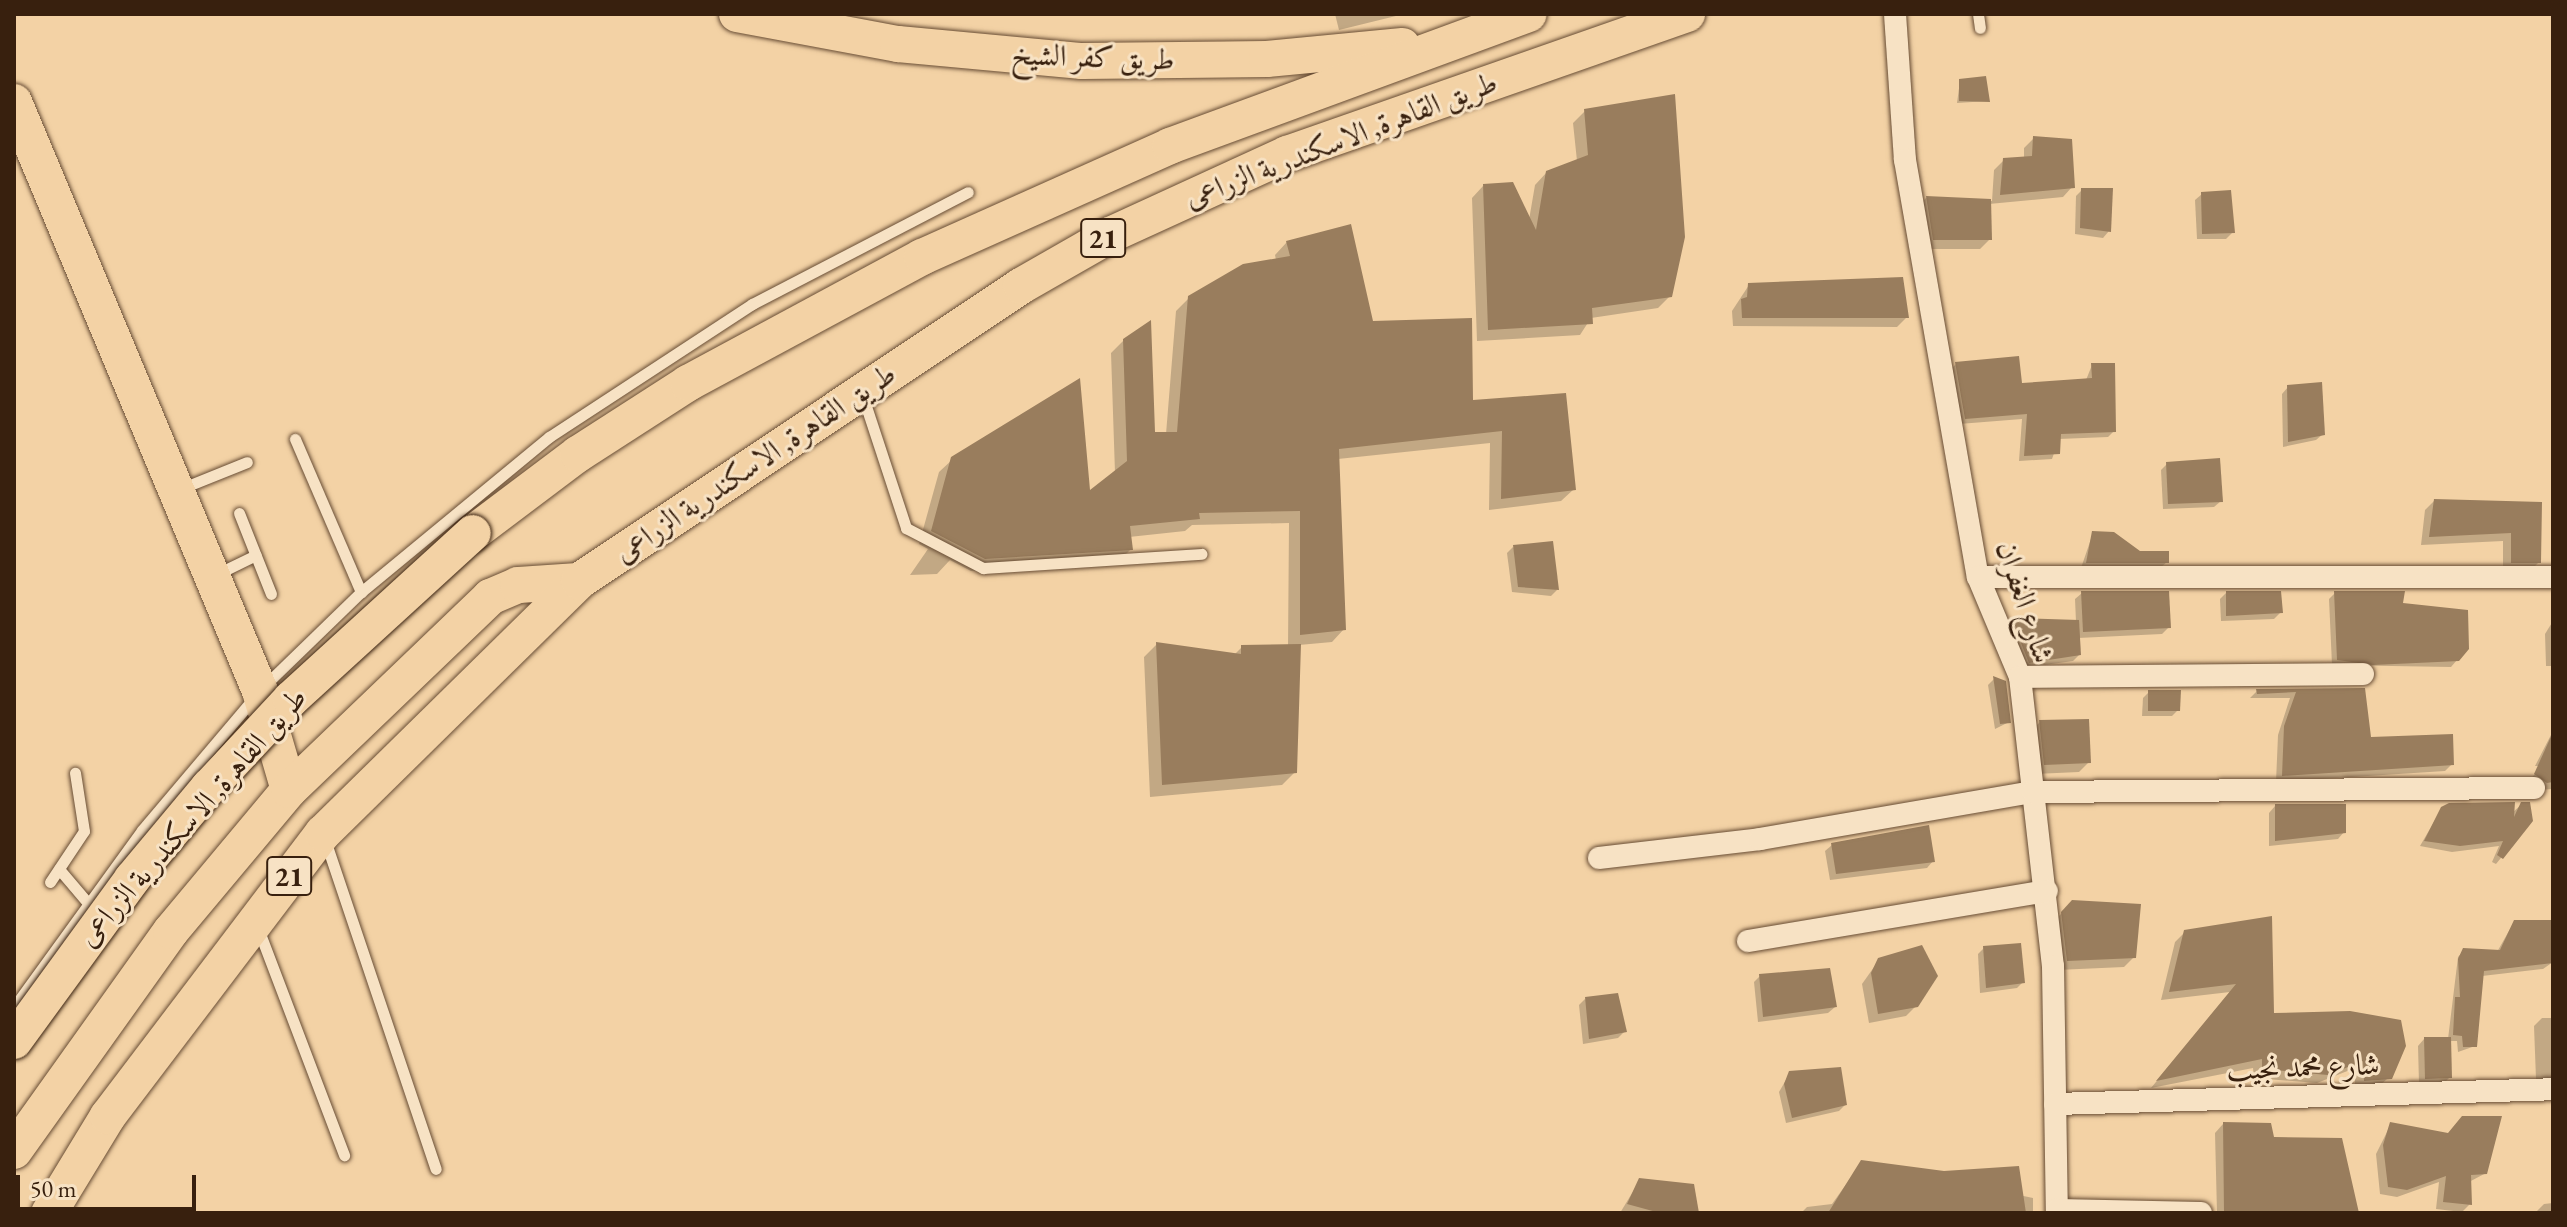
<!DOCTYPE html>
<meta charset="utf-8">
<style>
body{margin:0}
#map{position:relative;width:2567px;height:1227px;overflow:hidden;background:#f3d2a5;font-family:"EB Garamond",Amiri,serif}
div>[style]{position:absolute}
.shadow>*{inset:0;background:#0003}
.building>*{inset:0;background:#997d5d}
.roads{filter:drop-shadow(0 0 2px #674c34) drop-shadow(0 0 2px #674c34)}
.service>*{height:11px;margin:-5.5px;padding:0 5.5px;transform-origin:5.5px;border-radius:5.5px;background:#f7e2c4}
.minor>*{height:22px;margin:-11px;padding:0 11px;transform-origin:11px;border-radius:11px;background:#f7e2c4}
.trunk>*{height:36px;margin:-18px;padding:0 18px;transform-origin:18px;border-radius:18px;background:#f3d2a5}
.bridges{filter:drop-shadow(0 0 2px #38200e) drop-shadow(0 0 2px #38200e)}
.trunk-bridge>*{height:36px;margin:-18px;padding:0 18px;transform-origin:18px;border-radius:18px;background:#f3d2a5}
span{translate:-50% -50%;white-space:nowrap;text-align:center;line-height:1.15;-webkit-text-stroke:6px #f7e2c4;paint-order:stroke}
.shield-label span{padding:2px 6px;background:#f7e2c4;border:2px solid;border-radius:6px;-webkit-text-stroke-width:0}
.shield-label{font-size:28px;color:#38200e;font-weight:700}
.street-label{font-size:30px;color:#38200e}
.frame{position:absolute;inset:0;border:16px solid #38200e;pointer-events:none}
.scale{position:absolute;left:16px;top:1175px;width:180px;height:36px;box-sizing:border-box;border:4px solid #38200e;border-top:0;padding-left:10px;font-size:24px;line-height:28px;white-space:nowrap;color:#38200e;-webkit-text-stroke:6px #f7e2c4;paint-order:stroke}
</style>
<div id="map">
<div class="shadow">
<i style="clip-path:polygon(1335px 14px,1404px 14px,1339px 30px)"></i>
<i style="clip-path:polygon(1960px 81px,1988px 101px,1957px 103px)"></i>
<i style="clip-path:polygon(1585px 111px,1670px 296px,1658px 308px,1591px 318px,1580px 335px,1477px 341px,1472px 198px,1483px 186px,1529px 220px,1535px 185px,1547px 172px,1577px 161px,1573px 123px)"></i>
<i style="clip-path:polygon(2034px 138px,2072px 187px,2063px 197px,1989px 204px,1990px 239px,1980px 249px,1924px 249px,1917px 208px,1926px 198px,1992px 201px,1994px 170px,2004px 160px,2024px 158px,2024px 148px)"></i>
<i style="clip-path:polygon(2082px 190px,2109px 231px,2103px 238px,2075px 234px,2076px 196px)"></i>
<i style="clip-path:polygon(2202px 194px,2233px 232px,2226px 239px,2197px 239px,2195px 200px)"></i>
<i style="clip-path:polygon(1287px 242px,1372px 323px,1574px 489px,1561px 501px,1489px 510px,1490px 443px,1338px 459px,1344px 629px,1332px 642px,1299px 645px,1295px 772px,1282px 785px,1150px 797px,1144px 657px,1157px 644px,1234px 655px,1242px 647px,1288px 646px,1289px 523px,1192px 525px,1185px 531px,1129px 537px,1131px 549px,1118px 562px,971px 571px,950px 560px,937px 574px,910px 575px,928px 549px,919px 544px,939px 472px,953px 459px,1088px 494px,1115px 473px,1111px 353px,1124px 340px,1153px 434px,1166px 434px,1176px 311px,1189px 298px,1276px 260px,1275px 255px)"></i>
<i style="clip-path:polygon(1749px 285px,1907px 317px,1897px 327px,1733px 326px,1732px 311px)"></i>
<i style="clip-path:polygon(1956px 364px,2020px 385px,2086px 380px,2092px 365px,2114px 431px,2108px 437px,2059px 439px,2052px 459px,2019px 461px,2022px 419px,1959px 424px,1950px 370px)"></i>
<i style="clip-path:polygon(2288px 387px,2323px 434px,2316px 440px,2283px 447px,2282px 394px)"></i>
<i style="clip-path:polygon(2167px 464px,2221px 501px,2214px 507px,2163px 509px,2161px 470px)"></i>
<i style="clip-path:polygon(2434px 501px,2540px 504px,2539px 562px,2530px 571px,2503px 571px,2503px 541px,2421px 545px,2425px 510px)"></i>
<i style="clip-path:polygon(2093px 533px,2139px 553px,2167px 562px,2160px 568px,2081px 568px)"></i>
<i style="clip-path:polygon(1513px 547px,1557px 590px,1551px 596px,1512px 592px,1507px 553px)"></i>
<i style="clip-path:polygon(2082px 593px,2169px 627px,2162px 634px,2078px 638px,2079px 655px,2073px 661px,2023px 668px,2006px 626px,2011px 620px,2076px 622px,2075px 599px)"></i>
<i style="clip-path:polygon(2226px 593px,2281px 612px,2274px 619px,2221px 621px,2220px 599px)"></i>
<i style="clip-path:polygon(2335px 593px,2457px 660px,2451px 667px,2332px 665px,2329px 599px)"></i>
<i style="clip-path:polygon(2553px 621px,2553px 666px,2546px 666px,2545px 634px)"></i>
<i style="clip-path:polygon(1994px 679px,2009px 722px,1995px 729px,1988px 685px)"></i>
<i style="clip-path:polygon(2363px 690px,2369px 739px,2452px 764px,2445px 771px,2276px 782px,2278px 735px,2290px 698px,2250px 698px,2257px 691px)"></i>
<i style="clip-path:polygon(2149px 692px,2178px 710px,2172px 716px,2142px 716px,2143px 698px)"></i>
<i style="clip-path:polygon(2040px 722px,2089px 762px,2079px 772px,2035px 774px,2030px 732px)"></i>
<i style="clip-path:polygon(2553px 731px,2553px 789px,2538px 790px,2527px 783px,2542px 766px,2535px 766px)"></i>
<i style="clip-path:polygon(2522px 804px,2531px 821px,2496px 864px,2492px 862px,2499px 846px,2452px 852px,2420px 846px,2442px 808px,2512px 813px)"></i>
<i style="clip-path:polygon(2275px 806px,2344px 832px,2338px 839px,2269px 846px,2269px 813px)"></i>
<i style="clip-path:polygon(1832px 845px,1933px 861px,1927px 868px,1830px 880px,1825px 851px)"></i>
<i style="clip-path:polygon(2073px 902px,2134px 957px,2124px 967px,2057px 970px,2052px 923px)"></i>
<i style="clip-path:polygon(2514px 922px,2553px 922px,2553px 962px,2543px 969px,2482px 976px,2475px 1046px,2458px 1052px,2457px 1041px,2449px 1041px,2450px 1077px,2444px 1083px,2419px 1084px,2418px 1046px,2424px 1039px,2448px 1039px,2458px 957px,2464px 950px,2497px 952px)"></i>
<i style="clip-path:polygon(2185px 932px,2272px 1015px,2350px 1013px,2387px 1079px,2377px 1088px,2355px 1089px,2355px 1068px,2317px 1083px,2254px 1078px,2253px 1068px,2151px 1088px,2230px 992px,2161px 1000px,2175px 942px)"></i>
<i style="clip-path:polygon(1984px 948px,2023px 982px,2017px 988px,1980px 993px,1978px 954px)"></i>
<i style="clip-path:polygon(1879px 960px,1916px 1006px,1906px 1016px,1869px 1023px,1862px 984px)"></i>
<i style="clip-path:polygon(1760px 976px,1835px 1007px,1828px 1013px,1758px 1022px,1754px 982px)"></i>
<i style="clip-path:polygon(1585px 999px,1624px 1032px,1618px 1038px,1583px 1044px,1579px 1005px)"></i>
<i style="clip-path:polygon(2542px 1018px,2553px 1018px,2553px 1079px,2536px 1079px,2534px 1026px)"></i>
<i style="clip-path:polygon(1790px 1073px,1845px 1105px,1839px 1111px,1786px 1123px,1779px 1092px)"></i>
<i style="clip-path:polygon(2223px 1124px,2273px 1139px,2356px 1213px,2217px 1213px,2215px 1133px)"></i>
<i style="clip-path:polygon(2391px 1124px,2448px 1135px,2486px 1173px,2469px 1182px,2470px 1204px,2462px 1212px,2436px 1209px,2439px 1182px,2397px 1197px,2380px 1194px,2376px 1154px)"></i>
<i style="clip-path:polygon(1862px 1162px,2033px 1198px,2033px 1213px,1801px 1213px,1807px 1207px,1832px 1204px)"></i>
<i style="clip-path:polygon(1640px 1180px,1697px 1213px,1620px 1213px)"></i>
<i style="clip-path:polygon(2553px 1203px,2553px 1213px,2535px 1213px,2544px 1204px)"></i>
</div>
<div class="building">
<i style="clip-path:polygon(1986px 76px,1990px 102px,1959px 101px,1959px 79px)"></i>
<i style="clip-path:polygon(1675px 94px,1685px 237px,1672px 297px,1592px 308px,1593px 324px,1488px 330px,1483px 184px,1513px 182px,1536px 230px,1546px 171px,1588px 155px,1584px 109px)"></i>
<i style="clip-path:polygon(2033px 136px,2072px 139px,2075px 188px,2000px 195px,2003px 158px,2032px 156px)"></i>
<i style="clip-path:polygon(2081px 188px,2113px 188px,2111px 232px,2080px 228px)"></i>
<i style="clip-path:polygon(2231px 190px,2235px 233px,2202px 234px,2201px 192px)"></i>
<i style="clip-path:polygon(1926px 196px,1991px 199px,1992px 240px,1933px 240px)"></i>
<i style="clip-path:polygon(1351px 224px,1373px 321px,1472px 318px,1473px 400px,1566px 393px,1576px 490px,1501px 499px,1502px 431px,1339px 449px,1346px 630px,1300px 635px,1300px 511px,1199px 513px,1200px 519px,1130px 526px,1133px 550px,985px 559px,931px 531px,951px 457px,1080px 378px,1090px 490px,1127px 461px,1123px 339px,1151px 320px,1155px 432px,1177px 432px,1188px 296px,1243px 264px,1290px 256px,1286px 241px)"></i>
<i style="clip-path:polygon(1903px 277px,1909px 318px,1742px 318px,1741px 299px,1747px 297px,1748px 283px)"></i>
<i style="clip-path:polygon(2019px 356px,2022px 383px,2092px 378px,2091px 363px,2115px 363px,2116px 432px,2061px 434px,2060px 454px,2024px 456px,2027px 414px,1965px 419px,1955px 362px)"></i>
<i style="clip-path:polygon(2322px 382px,2325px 435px,2288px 442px,2287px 385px)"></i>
<i style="clip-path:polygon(2220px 458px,2223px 502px,2168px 504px,2166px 462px)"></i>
<i style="clip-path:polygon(2434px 499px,2542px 502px,2541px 563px,2511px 563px,2511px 533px,2429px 537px)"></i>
<i style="clip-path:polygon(2092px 531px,2114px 532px,2140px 551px,2169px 551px,2169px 563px,2086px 563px)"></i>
<i style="clip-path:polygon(1553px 541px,1559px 590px,1518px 587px,1513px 545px)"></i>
<i style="clip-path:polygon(2081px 591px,2169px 591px,2171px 628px,2083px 632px)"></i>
<i style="clip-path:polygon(2226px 591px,2281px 591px,2283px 613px,2226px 616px)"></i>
<i style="clip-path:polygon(2334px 591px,2405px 591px,2403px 603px,2468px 610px,2469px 649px,2459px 661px,2373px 665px,2337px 660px)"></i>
<i style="clip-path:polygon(2011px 618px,2079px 620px,2081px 655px,2029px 663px)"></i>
<i style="clip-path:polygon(1156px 642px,1241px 654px,1241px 645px,1301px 644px,1297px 773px,1162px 785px)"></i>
<i style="clip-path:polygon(1993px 676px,2006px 681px,2011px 723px,2000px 724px)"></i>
<i style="clip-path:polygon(2365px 688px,2371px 737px,2453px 734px,2454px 765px,2282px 776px,2284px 726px,2296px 692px,2257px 694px,2256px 689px)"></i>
<i style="clip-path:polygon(2148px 690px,2181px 690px,2180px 711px,2148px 711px)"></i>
<i style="clip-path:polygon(2089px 719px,2091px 763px,2044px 765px,2039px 720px)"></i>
<i style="clip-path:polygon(2553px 732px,2553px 782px,2547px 783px,2534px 774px)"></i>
<i style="clip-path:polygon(2515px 802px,2514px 817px,2521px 802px,2530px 802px,2533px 821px,2503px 859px,2497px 855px,2503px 841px,2460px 846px,2424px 841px,2441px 807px,2449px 803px)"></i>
<i style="clip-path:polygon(2275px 804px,2346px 804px,2346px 833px,2275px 841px)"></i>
<i style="clip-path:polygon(1929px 825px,1935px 862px,1836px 874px,1831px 843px)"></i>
<i style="clip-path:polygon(2072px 900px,2141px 904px,2136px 958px,2067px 961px,2061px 912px)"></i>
<i style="clip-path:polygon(2272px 916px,2274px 1013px,2350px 1011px,2401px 1020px,2406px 1046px,2392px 1079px,2364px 1081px,2363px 1061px,2328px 1075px,2262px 1069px,2262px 1059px,2156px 1081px,2236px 984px,2169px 992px,2184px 930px)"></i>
<i style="clip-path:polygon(2514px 920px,2553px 920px,2553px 963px,2484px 971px,2477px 1047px,2463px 1047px,2462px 1036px,2453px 1035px,2455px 997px,2460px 997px,2458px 959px,2463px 948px,2500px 950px)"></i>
<i style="clip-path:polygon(2021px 943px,2025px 983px,1986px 988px,1983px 946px)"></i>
<i style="clip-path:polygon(1922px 945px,1938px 976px,1918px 1007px,1878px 1014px,1871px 973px,1878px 958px)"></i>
<i style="clip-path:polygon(1830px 968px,1837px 1007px,1763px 1017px,1759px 974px)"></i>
<i style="clip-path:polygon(1618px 993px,1627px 1032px,1589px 1039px,1585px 997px)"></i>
<i style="clip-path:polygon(2424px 1037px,2451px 1037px,2452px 1078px,2425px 1079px)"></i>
<i style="clip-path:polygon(1841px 1067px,1847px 1105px,1792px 1118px,1784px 1084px,1789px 1071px)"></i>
<i style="clip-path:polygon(2462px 1116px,2502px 1116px,2487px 1174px,2471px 1175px,2472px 1205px,2443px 1202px,2446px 1176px,2407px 1190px,2388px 1187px,2383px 1145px,2390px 1122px,2448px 1133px)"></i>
<i style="clip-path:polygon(2223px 1122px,2271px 1123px,2274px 1137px,2342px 1138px,2359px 1213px,2224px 1213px)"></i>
<i style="clip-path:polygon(1861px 1160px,1944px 1171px,2019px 1166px,2026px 1213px,1828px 1213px)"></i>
<i style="clip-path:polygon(1639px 1178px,1694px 1184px,1699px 1213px,1660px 1213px,1627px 1204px)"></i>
</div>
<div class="roads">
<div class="service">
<i style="left:1978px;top:14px;width:14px;rotate:82deg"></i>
<i style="left:863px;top:397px;width:138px;rotate:71.8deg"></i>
<i style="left:906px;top:528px;width:87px;rotate:27.5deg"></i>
<i style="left:983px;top:568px;width:219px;rotate:-3.7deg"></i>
<i style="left:295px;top:439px;width:167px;rotate:66.7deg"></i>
<i style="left:180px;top:489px;width:72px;rotate:-21.9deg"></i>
<i style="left:239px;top:513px;width:87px;rotate:68.4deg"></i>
<i style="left:217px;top:574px;width:43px;rotate:-26deg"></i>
<i style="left:265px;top:685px;width:134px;rotate:-44.1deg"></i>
<i style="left:361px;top:592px;width:244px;rotate:-39.5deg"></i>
<i style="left:549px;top:437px;width:243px;rotate:-33.2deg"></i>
<i style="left:752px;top:304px;width:243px;rotate:-27.4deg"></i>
<i style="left:325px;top:840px;width:347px;rotate:71.4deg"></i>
<i style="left:59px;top:869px;width:43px;rotate:49.7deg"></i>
<i style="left:50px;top:882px;width:61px;rotate:-56.3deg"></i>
<i style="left:84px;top:831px;width:59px;rotate:-98.8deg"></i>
<i style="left:259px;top:931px;width:240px;rotate:69.2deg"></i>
<i style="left:14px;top:1007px;width:218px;rotate:-54.1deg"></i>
<i style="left:142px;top:830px;width:173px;rotate:-49.7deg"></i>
</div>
<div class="minor">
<i style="left:1895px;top:14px;width:146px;rotate:86.1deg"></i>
<i style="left:1905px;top:160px;width:423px;rotate:80.1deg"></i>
<i style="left:1978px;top:577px;width:108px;rotate:67.2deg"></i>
<i style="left:2020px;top:677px;width:291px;rotate:83.5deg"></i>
<i style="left:2053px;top:966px;width:247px;rotate:89.1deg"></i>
<i style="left:1978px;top:577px;width:575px"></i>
<i style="left:2020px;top:677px;width:343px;rotate:-0.5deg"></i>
<i style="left:1599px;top:858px;width:162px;rotate:-6.7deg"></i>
<i style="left:1760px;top:839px;width:277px;rotate:-9.8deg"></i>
<i style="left:2033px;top:792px;width:501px;rotate:-0.46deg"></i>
<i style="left:1748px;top:941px;width:303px;rotate:-9.5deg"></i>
<i style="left:2055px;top:1104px;width:498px;rotate:-1.7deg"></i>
<i style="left:2057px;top:1210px;width:144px;rotate:1.2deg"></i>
</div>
<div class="trunk">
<i style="left:737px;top:14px;width:164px;rotate:10.6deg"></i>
<i style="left:898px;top:44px;width:185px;rotate:5.3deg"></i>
<i style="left:1082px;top:61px;width:185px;rotate:-0.6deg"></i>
<i style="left:1267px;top:59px;width:136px;rotate:-5.5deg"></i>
<i style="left:14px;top:102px;width:638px;rotate:67.33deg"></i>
<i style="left:260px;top:691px;width:103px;rotate:73.7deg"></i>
<i style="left:473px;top:533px;width:131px;rotate:-37deg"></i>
<i style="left:578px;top:454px;width:131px;rotate:-32.8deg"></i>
<i style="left:688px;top:383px;width:266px;rotate:-28.3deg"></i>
<i style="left:922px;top:257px;width:272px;rotate:-24.1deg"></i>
<i style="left:1170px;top:146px;width:382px;rotate:-20.2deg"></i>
<i style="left:14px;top:1151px;width:270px;rotate:-54.5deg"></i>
<i style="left:171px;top:931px;width:184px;rotate:-50.1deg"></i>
<i style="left:289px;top:790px;width:279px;rotate:-43.8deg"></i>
<i style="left:490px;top:597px;width:30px;rotate:-23deg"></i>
<i style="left:518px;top:585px;width:61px;rotate:-3.8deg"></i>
<i style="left:49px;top:1213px;width:114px;rotate:-58.7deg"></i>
<i style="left:108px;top:1116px;width:355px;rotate:-52.8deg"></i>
<i style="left:323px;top:833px;width:359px;rotate:-44.5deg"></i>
<i style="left:579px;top:581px;width:531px;rotate:-33.72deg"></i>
<i style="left:1021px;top:286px;width:103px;rotate:-29.8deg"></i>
<i style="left:1110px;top:235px;width:195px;rotate:-24.6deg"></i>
<i style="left:1287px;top:154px;width:424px;rotate:-19.3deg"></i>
</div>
</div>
<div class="bridges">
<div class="trunk-bridge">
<i style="left:14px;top:1041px;width:200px;rotate:-53.9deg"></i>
<i style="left:132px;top:879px;width:120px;rotate:-50.1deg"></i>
<i style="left:209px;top:787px;width:120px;rotate:-47deg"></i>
<i style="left:291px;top:699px;width:246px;rotate:-42.4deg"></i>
</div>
</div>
<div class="shield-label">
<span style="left:1103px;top:238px">21</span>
<span style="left:289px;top:876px">21</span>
</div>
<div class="street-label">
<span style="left:1093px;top:57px;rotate:2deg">طريق كفر الشيخ</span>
<span style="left:1341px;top:140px;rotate:-21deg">طريق القاهرة, الاسكندرية الزراعى</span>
<span style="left:755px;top:463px;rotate:-34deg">طريق القاهرة, الاسكندرية الزراعى</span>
<span style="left:2025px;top:602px;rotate:72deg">شارع الغفران</span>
<span style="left:192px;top:817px;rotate:-49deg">طريق القاهرة, الاسكندرية الزراعى</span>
<span style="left:2303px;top:1067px;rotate:-2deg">شارع محمد نجيب</span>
</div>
<div class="frame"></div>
<div class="scale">50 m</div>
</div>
